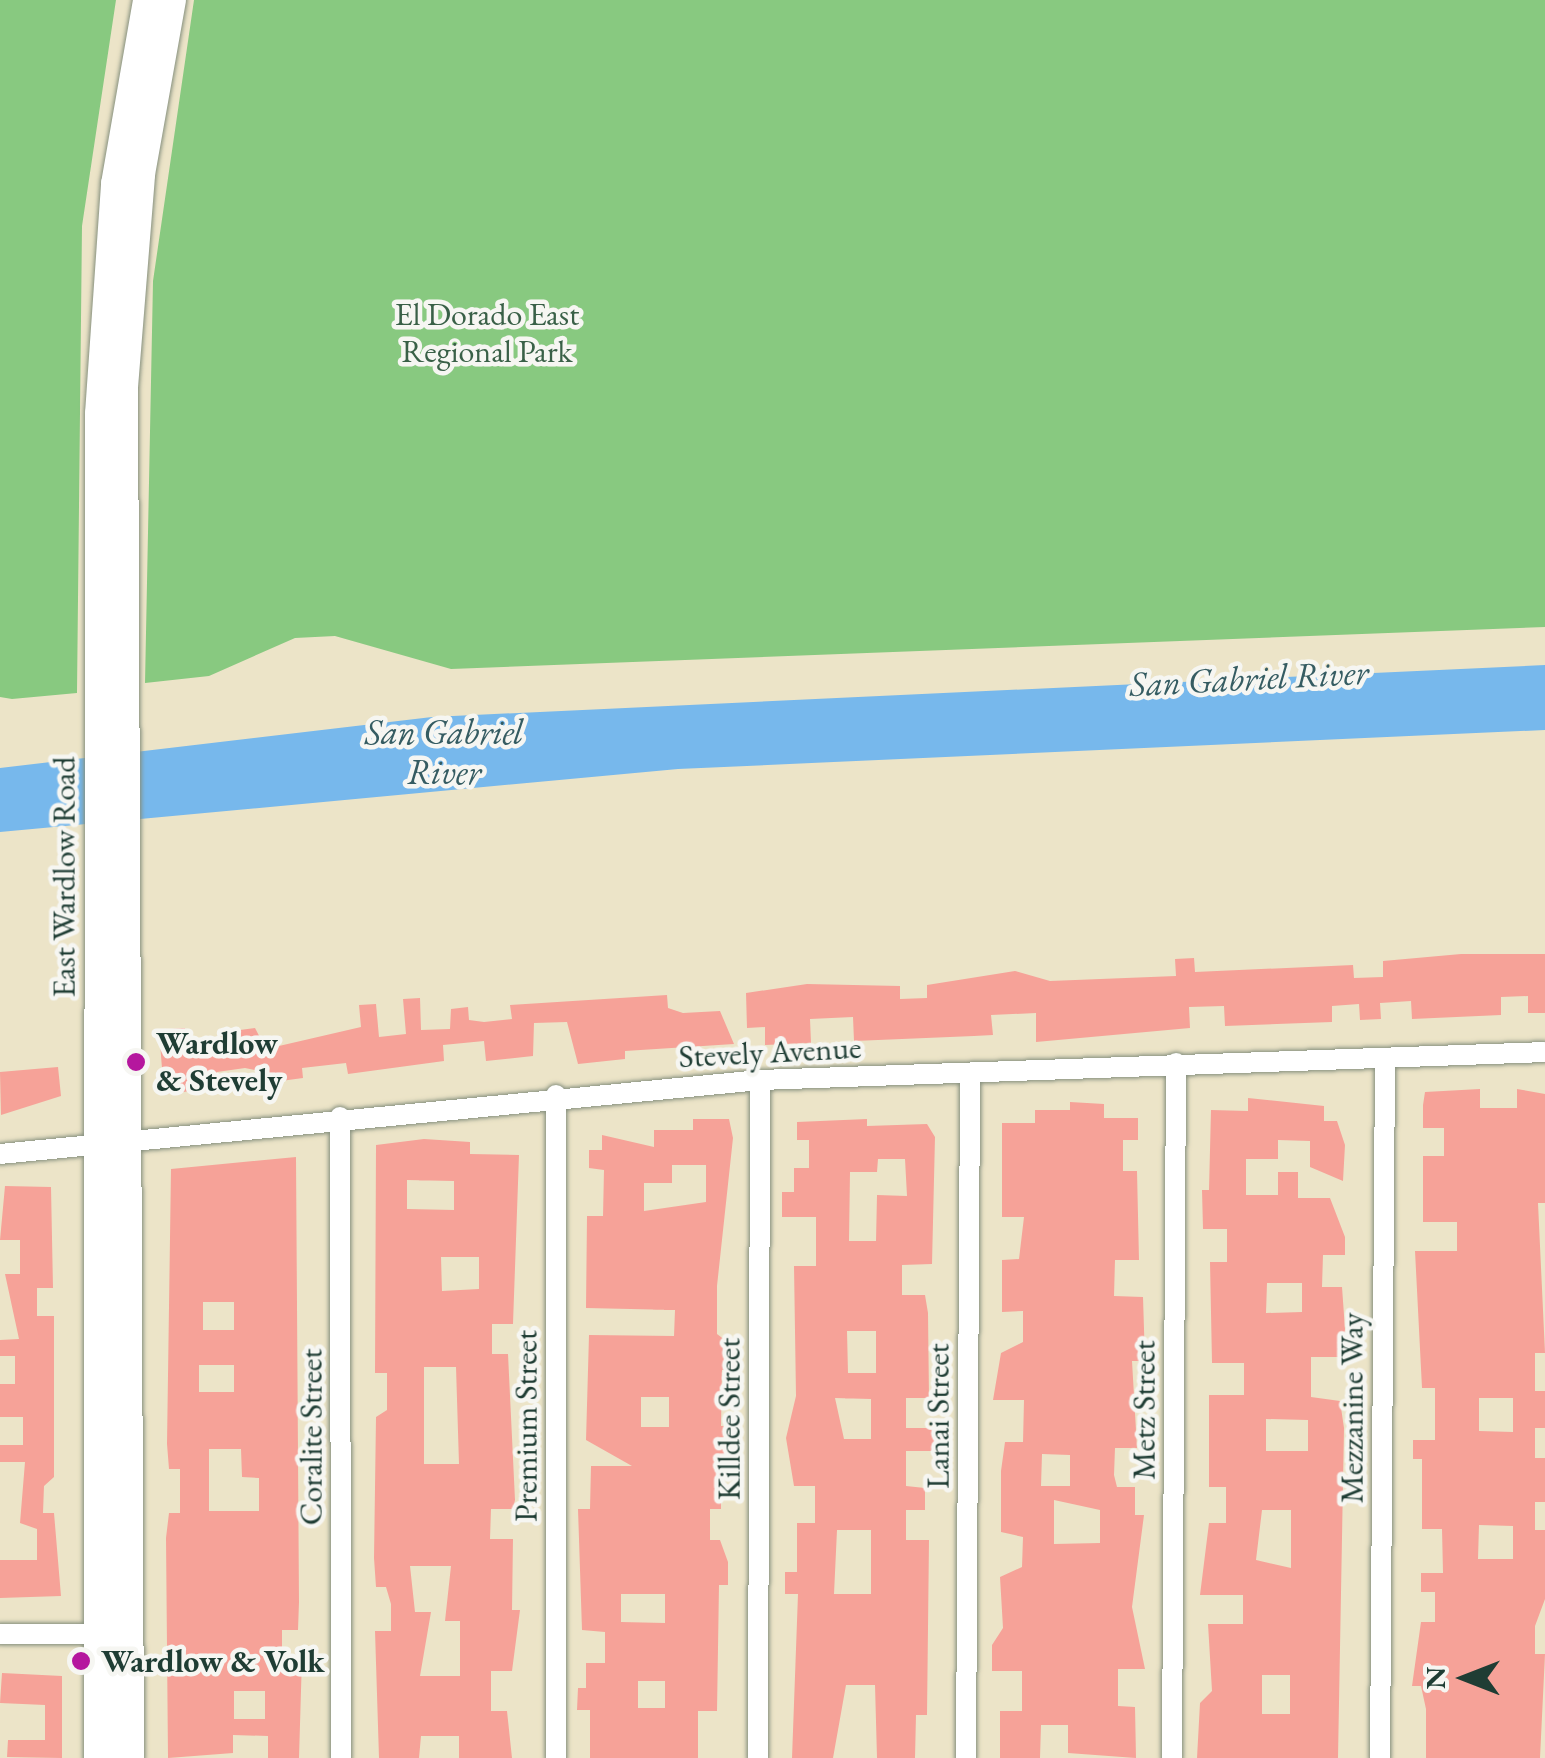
<!DOCTYPE html>
<style>
body{margin:0}
#map{position:relative;width:1545px;height:1758px;overflow:hidden;background:#ece4c8;font-family:"EB Garamond",serif}
div>[style]{position:absolute}
.green>*{inset:0;background:#88c980}
.water>*{inset:0;background:#77b8ec}
.building>*{inset:0;background:#f6a298}
.roads{filter:drop-shadow(0 0 2px #86907e) drop-shadow(0 0 2px #86907e)}
.minor>*{height:20px;margin:-10px;padding:0 10px;transform-origin:10px;border-radius:10px;background:#fff}
.secondary>*{height:30px;margin:-15px;padding:0 15px;transform-origin:15px;border-radius:15px;background:#fff}
.dots>*{width:28px;height:28px;translate:-50% -50%;box-sizing:border-box;border:5px solid #f6f6f2;border-radius:50%}
span{translate:-50% -50%;white-space:nowrap;text-align:center;line-height:1.15;-webkit-text-stroke:9px #f6f6f2;paint-order:stroke}
.park-label{font-size:32px;color:#396047}
.street-label{font-size:32px;color:#1f3d34}
.poi-label{font-size:32px;color:#1f3d34;font-weight:700}
.left{translate:0 -50%;text-align:left}
.water-label{font-size:35px;color:#355c62;font-style:italic}
.north{position:absolute;left:1415px;top:1628px;width:100px;height:100px;-webkit-text-stroke:8px #f6f6f2;paint-order:stroke;rotate:270deg;font-size:28px;font-weight:700;line-height:40px;text-align:center;color:#1f3d34}
.north::after{content:'';display:block;margin:auto;width:35px;height:45px;background:#1f3d34;clip-path:polygon(50% 0,100% 100%,50% 72%,0 100%)}
</style>
<div id="map">
<div class="green">
<i style="clip-path:polygon(0 0,116px 0,82px 226px,77px 693px,12px 699px,0 697px)"></i>
<i style="clip-path:polygon(194px 0,1545px 0,1545px 627px,451px 669px,335px 636px,295px 638px,209px 676px,145px 683px,153px 281px)"></i>
</div>
<div class="water">
<i style="clip-path:polygon(1545px 665px,1545px 730px,678px 769px,0 832px,0 768px,432px 717px)"></i>
</div>
<div class="building">
<i style="clip-path:polygon(1461px 954px,1545px 954px,1545px 1013px,1528px 1013px,1528px 996px,1501px 997px,1501px 1015px,1412px 1019px,1411px 1001px,1380px 1003px,1381px 1019px,1360px 1020px,1359px 1004px,1332px 1006px,1332px 1022px,1225px 1026px,1224px 1006px,1189px 1007px,1190px 1028px,1036px 1042px,1036px 1013px,991px 1015px,993px 1035px,974px 1036px,854px 1041px,853px 1017px,810px 1019px,811px 1043px,765px 1045px,765px 1027px,747px 1028px,746px 993px,807px 984px,900px 986px,900px 999px,927px 998px,927px 985px,1015px 971px,1050px 981px,1176px 976px,1175px 959px,1194px 958px,1195px 972px,1353px 965px,1354px 978px,1383px 977px,1383px 961px)"></i>
<i style="clip-path:polygon(667px 995px,668px 1008px,683px 1013px,720px 1011px,734px 1044px,625px 1051px,625px 1059px,578px 1064px,567px 1022px,534px 1023px,533px 1056px,486px 1061px,484px 1041px,443px 1045px,444px 1061px,348px 1074px,346px 1063px,302px 1068px,303px 1078px,266px 1083px,264px 1072px,245px 1068px,217px 1072px,219px 1088px,164px 1094px,159px 1030px,185px 1028px,188px 1052px,242px 1045px,240px 1030px,255px 1028px,266px 1049px,361px 1027px,359px 1005px,376px 1004px,379px 1037px,406px 1034px,403px 999px,420px 998px,421px 1030px,450px 1029px,451px 1009px,468px 1007px,469px 1020px,484px 1022px,512px 1019px,510px 1005px)"></i>
<i style="clip-path:polygon(58px 1067px,61px 1096px,1px 1115px,0 1072px)"></i>
<i style="clip-path:polygon(evenodd,1480px 1089px,1480px 1108px,1517px 1108px,1517px 1089px,1545px 1094px,1545px 1203px,1538px 1203px,1545px 1353px,1535px 1353px,1535px 1391px,1545px 1391px,1545px 1428px,1535px 1428px,1535px 1458px,1545px 1458px,1545px 1502px,1535px 1502px,1535px 1530px,1545px 1530px,1545px 1599px,1535px 1626px,1535px 1654px,1545px 1654px,1540px 1758px,1426px 1758px,1426px 1709px,1421px 1686px,1412px 1686px,1421px 1622px,1435px 1622px,1435px 1592px,1421px 1592px,1421px 1573px,1443px 1573px,1442px 1529px,1422px 1529px,1422px 1459px,1413px 1459px,1413px 1440px,1435px 1440px,1435px 1388px,1422px 1388px,1415px 1251px,1457px 1251px,1457px 1222px,1423px 1222px,1423px 1156px,1444px 1156px,1444px 1128px,1423px 1128px,1423px 1105px,1425px 1092px,1480px 1089px,1479px 1398px,1513px 1398px,1513px 1432px,1479px 1431px,1479px 1398px,1480px 1089px,1479px 1525px,1513px 1526px,1513px 1559px,1478px 1559px,1479px 1525px)"></i>
<i style="clip-path:polygon(evenodd,1248px 1098px,1324px 1106px,1324px 1121px,1337px 1121px,1345px 1145px,1343px 1181px,1310px 1167px,1310px 1141px,1278px 1140px,1278px 1159px,1246px 1159px,1246px 1195px,1278px 1195px,1278px 1172px,1298px 1172px,1298px 1198px,1330px 1198px,1345px 1237px,1345px 1255px,1323px 1255px,1322px 1287px,1342px 1287px,1347px 1357px,1311px 1357px,1311px 1397px,1340px 1401px,1344px 1428px,1338px 1758px,1197px 1758px,1200px 1703px,1212px 1691px,1208px 1624px,1243px 1624px,1243px 1595px,1200px 1595px,1209px 1523px,1226px 1523px,1226px 1487px,1209px 1487px,1209px 1395px,1244px 1395px,1244px 1363px,1212px 1363px,1210px 1262px,1227px 1262px,1227px 1229px,1203px 1229px,1202px 1190px,1209px 1190px,1211px 1110px,1248px 1111px,1248px 1098px,1267px 1283px,1302px 1283px,1302px 1312px,1266px 1313px,1267px 1283px,1248px 1098px,1266px 1419px,1308px 1420px,1308px 1451px,1266px 1451px,1266px 1419px,1248px 1098px,1262px 1510px,1291px 1510px,1291px 1568px,1256px 1560px,1262px 1510px,1248px 1098px,1262px 1675px,1290px 1675px,1290px 1714px,1262px 1714px,1262px 1675px)"></i>
<i style="clip-path:polygon(evenodd,1070px 1102px,1104px 1104px,1104px 1118px,1138px 1118px,1138px 1140px,1123px 1140px,1123px 1171px,1137px 1171px,1139px 1260px,1115px 1260px,1114px 1296px,1143px 1297px,1145px 1361px,1132px 1361px,1137px 1448px,1115px 1448px,1114px 1475px,1117px 1487px,1135px 1487px,1135px 1515px,1144px 1515px,1132px 1607px,1145px 1669px,1118px 1669px,1118px 1706px,1135px 1707px,1136px 1758px,1068px 1753px,1068px 1725px,1041px 1725px,1040px 1758px,1000px 1758px,1000px 1711px,1022px 1711px,1022px 1671px,992px 1671px,992px 1645px,1003px 1628px,1000px 1577px,1022px 1567px,1023px 1537px,1001px 1532px,1001px 1471px,1005px 1442px,1023px 1442px,1024px 1400px,993px 1400px,1001px 1353px,1023px 1342px,1023px 1311px,1002px 1312px,1002px 1260px,1019px 1259px,1024px 1217px,1002px 1217px,1002px 1123px,1035px 1123px,1035px 1110px,1070px 1110px,1070px 1102px,1042px 1454px,1070px 1455px,1070px 1486px,1041px 1486px,1042px 1454px,1070px 1102px,1054px 1500px,1100px 1510px,1100px 1543px,1054px 1544px,1054px 1500px)"></i>
<i style="clip-path:polygon(evenodd,693px 1119px,729px 1119px,733px 1138px,717px 1286px,717px 1334px,733px 1346px,733px 1370px,722px 1370px,721px 1426px,733px 1426px,733px 1463px,721px 1463px,721px 1509px,710px 1509px,710px 1540px,720px 1540px,728px 1562px,728px 1585px,719px 1585px,717px 1711px,698px 1711px,698px 1758px,590px 1758px,590px 1710px,577px 1710px,578px 1688px,586px 1688px,586px 1663px,605px 1663px,605px 1632px,582px 1630px,578px 1509px,590px 1509px,591px 1466px,632px 1466px,586px 1440px,589px 1335px,674px 1336px,675px 1310px,586px 1308px,587px 1216px,603px 1216px,604px 1170px,589px 1168px,589px 1150px,602px 1150px,602px 1135px,654px 1147px,654px 1130px,693px 1130px,693px 1119px,672px 1165px,706px 1165px,706px 1202px,644px 1211px,644px 1183px,672px 1183px,672px 1165px,693px 1119px,641px 1397px,669px 1397px,669px 1427px,641px 1427px,641px 1397px,693px 1119px,621px 1594px,665px 1594px,665px 1623px,621px 1622px,621px 1594px,693px 1119px,638px 1681px,665px 1681px,665px 1708px,638px 1708px,638px 1681px)"></i>
<i style="clip-path:polygon(evenodd,867px 1119px,867px 1126px,927px 1124px,935px 1137px,932px 1264px,902px 1265px,902px 1295px,925px 1295px,928px 1313px,929px 1398px,906px 1398px,906px 1428px,938px 1428px,938px 1451px,906px 1451px,906px 1486px,925px 1488px,925px 1510px,906px 1510px,906px 1540px,929px 1540px,927px 1715px,916px 1715px,915px 1758px,877px 1758px,875px 1685px,846px 1685px,833px 1758px,792px 1758px,798px 1594px,785px 1594px,785px 1572px,797px 1572px,797px 1523px,815px 1523px,815px 1486px,794px 1486px,786px 1438px,796px 1396px,794px 1266px,816px 1266px,816px 1217px,782px 1217px,782px 1192px,794px 1192px,794px 1168px,809px 1168px,809px 1140px,797px 1140px,797px 1122px,867px 1119px,878px 1159px,905px 1159px,907px 1196px,877px 1195px,876px 1241px,849px 1241px,850px 1172px,877px 1172px,878px 1159px,867px 1119px,847px 1331px,876px 1331px,876px 1373px,848px 1373px,847px 1331px,867px 1119px,835px 1398px,871px 1399px,871px 1439px,844px 1439px,835px 1398px,867px 1119px,837px 1530px,871px 1530px,871px 1594px,834px 1594px,837px 1530px)"></i>
<i style="clip-path:polygon(evenodd,424px 1139px,470px 1142px,470px 1154px,519px 1155px,513px 1324px,492px 1324px,492px 1354px,508px 1354px,515px 1500px,513px 1509px,491px 1509px,490px 1539px,513px 1539px,512px 1610px,520px 1610px,512px 1671px,491px 1671px,491px 1711px,507px 1711px,512px 1758px,459px 1758px,459px 1736px,421px 1736px,419px 1758px,379px 1758px,375px 1631px,391px 1631px,391px 1604px,386px 1587px,376px 1587px,374px 1558px,376px 1417px,387px 1410px,387px 1373px,375px 1373px,376px 1145px,424px 1139px,407px 1180px,454px 1181px,454px 1210px,407px 1209px,407px 1180px,424px 1139px,441px 1257px,479px 1257px,479px 1289px,442px 1291px,441px 1257px,424px 1139px,424px 1367px,456px 1367px,459px 1464px,424px 1464px,424px 1367px,424px 1139px,410px 1566px,451px 1566px,445px 1621px,460px 1621px,460px 1676px,420px 1676px,431px 1612px,415px 1612px,410px 1566px)"></i>
<i style="clip-path:polygon(evenodd,296px 1157px,299px 1602px,298px 1630px,282px 1630px,282px 1657px,302px 1657px,299px 1758px,268px 1758px,268px 1736px,233px 1735px,233px 1753px,168px 1758px,166px 1538px,169px 1513px,180px 1513px,180px 1469px,169px 1469px,167px 1444px,171px 1169px,296px 1157px,203px 1302px,234px 1302px,234px 1330px,203px 1330px,203px 1302px,296px 1157px,199px 1365px,234px 1365px,234px 1392px,199px 1392px,199px 1365px,296px 1157px,209px 1449px,241px 1449px,242px 1477px,259px 1478px,259px 1511px,209px 1511px,209px 1449px,296px 1157px,234px 1691px,265px 1691px,265px 1719px,234px 1719px,234px 1691px)"></i>
<i style="clip-path:polygon(5px 1186px,51px 1187px,53px 1288px,37px 1288px,37px 1316px,54px 1316px,54px 1477px,44px 1486px,43px 1513px,54px 1513px,61px 1596px,0 1598px,0 1560px,37px 1560px,37px 1529px,20px 1523px,25px 1462px,0 1462px,0 1445px,23px 1445px,23px 1417px,0 1417px,0 1384px,15px 1384px,15px 1356px,0 1356px,0 1340px,19px 1339px,5px 1274px,20px 1274px,20px 1240px,0 1240px)"></i>
<i style="clip-path:polygon(2px 1673px,62px 1676px,62px 1758px,7px 1757px,8px 1740px,45px 1740px,45px 1705px,0 1703px)"></i>
</div>
<div class="roads">
<div class="minor">
<i style="left:556px;top:1095px;width:663px;rotate:90deg"></i>
<i style="left:340px;top:1117px;width:641px;rotate:89.91deg"></i>
<i style="left:0;top:1154px;width:764px;rotate:-5.56deg"></i>
<i style="left:760px;top:1080px;width:785px;rotate:-2.04deg"></i>
<i style="left:0;top:1634px;width:107px"></i>
<i style="left:758px;top:1758px;width:678px;rotate:-89.83deg"></i>
<i style="left:966px;top:1758px;width:683px;rotate:-89.66deg"></i>
<i style="left:1172px;top:1758px;width:695px;rotate:-89.67deg"></i>
<i style="left:1380px;top:1758px;width:700px;rotate:-89.59deg"></i>
</div>
<div class="secondary">
<i style="left:99px;top:1758px;width:1344px;rotate:-89.96deg"></i>
<i style="left:100px;top:414px;width:231px;rotate:-86deg"></i>
<i style="left:116px;top:184px;width:187px;rotate:-80.1deg"></i>
<i style="left:129px;top:1758px;width:1371px;rotate:-90.25deg"></i>
<i style="left:123px;top:387px;width:214px;rotate:-85.4deg"></i>
<i style="left:140px;top:174px;width:177px;rotate:-79.9deg"></i>
</div>
</div>
<div class="dots">
<i style="left:136px;top:1062px;background:#b5179e"></i>
<i style="left:81px;top:1661px;background:#b5179e"></i>
</div>
<div class="park-label">
<span style="left:487px;top:333px">El Dorado East<br>Regional Park</span>
</div>
<div class="street-label">
<span style="left:64px;top:877px;rotate:-90deg">East Wardlow Road</span>
<span style="left:770px;top:1052px;rotate:-3deg">Stevely Avenue</span>
<span style="left:1352px;top:1408px;rotate:-90deg">Mezzanine Way</span>
<span style="left:1144px;top:1410px;rotate:-90deg">Metz Street</span>
<span style="left:938px;top:1416px;rotate:-90deg">Lanai Street</span>
<span style="left:729px;top:1419px;rotate:-90deg">Killdee Street</span>
<span style="left:526px;top:1426px;rotate:-90deg">Premium Street</span>
<span style="left:311px;top:1437px;rotate:-90deg">Coralite Street</span>
</div>
<div class="poi-label">
<span class="left" style="left:156px;top:1062px">Wardlow<br>&amp; Stevely</span>
<span class="left" style="left:101px;top:1661px">Wardlow &amp; Volk</span>
</div>
<div class="water-label">
<span style="left:1249px;top:678px;rotate:-3deg">San Gabriel River</span>
<span style="left:444px;top:752px">San Gabriel<br>River</span>
</div>
<div class="north">N</div>
</div>
